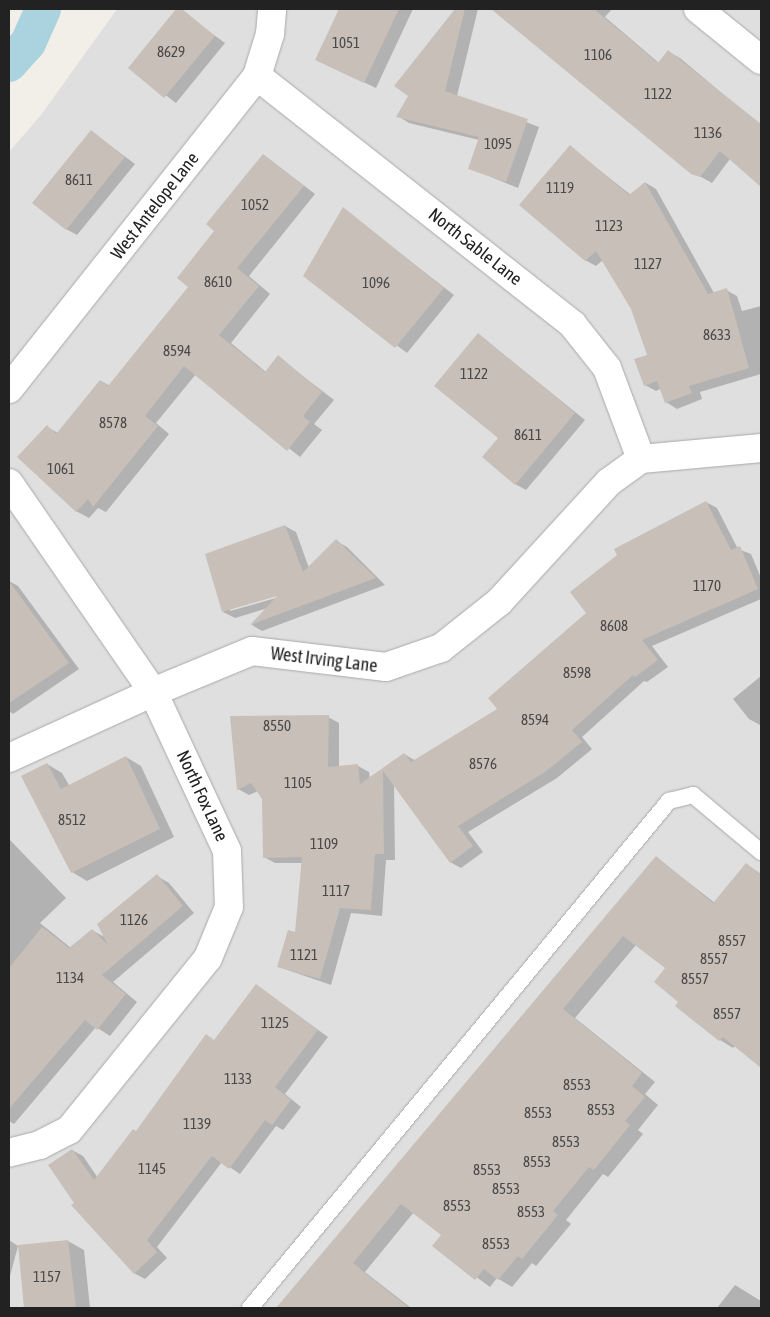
<!DOCTYPE html>
<style>
body{margin:0}
#map{position:relative;width:770px;height:1317px;overflow:hidden;background:#f2efe9;font-family:"Asap Condensed",sans-serif}
div>[style]{position:absolute}
.residential>*{inset:0;background:#e0dfdf}
.shadow>*{inset:0;background:#0003}
.canal>*{height:36px;margin:-18px;padding:0 18px;transform-origin:18px;border-radius:18px;background:#aad3df}
.building>*{inset:0;background:#c7bfb8}
.roads{filter:drop-shadow(0 0 1px #a9a9a9) drop-shadow(0 0 1px #a9a9a9)}
.lane>*{height:16px;margin:-8px;padding:0 8px;transform-origin:8px;border-radius:8px;background:#fff}
.street>*{height:28px;margin:-14px;padding:0 14px;transform-origin:14px;border-radius:14px;background:#fff}
span{translate:-50% -50%;white-space:nowrap;text-align:center;line-height:1.15;-webkit-text-stroke:4px #fff;paint-order:stroke}
.number-label{font-size:15px;color:#4b4948}
.number-label span{-webkit-text-stroke-width:0}
.street-label{font-size:18px;color:#222}
.frame{position:absolute;inset:0;border:10px solid #222;pointer-events:none}
</style>
<div id="map">
<div class="residential">
<i style="clip-path:polygon(117px 9px,761px 9px,761px 1308px,9px 1308px,9px 152px,41px 115px)"></i>
</div>
<div class="shadow">
<i style="clip-path:polygon(178px 9px,225px 43px,176px 103px,130px 68px)"></i>
<i style="clip-path:polygon(341px 9px,413px 9px,376px 88px,317px 60px)"></i>
<i style="clip-path:polygon(456px 9px,478px 9px,457px 96px,539px 127px,518px 188px,469px 168px,479px 140px,409px 123px,398px 116px,410px 95px,396px 86px)"></i>
<i style="clip-path:polygon(494px 9px,612px 9px,605px 17px,659px 63px,669px 52px,680px 58px,761px 126px,761px 186px,730px 159px,712px 183px,692px 172px)"></i>
<i style="clip-path:polygon(92px 132px,135px 164px,77px 235px,66px 229px)"></i>
<i style="clip-path:polygon(570px 147px,631px 195px,646px 183px,656px 189px,714px 293px,726px 290px,737px 296px,742px 311px,761px 306px,761px 374px,700px 392px,702px 399px,677px 409px,666px 402px,660px 389px,656px 391px,645px 385px,649px 355px,632px 309px,603px 260px,596px 266px,585px 260px)"></i>
<i style="clip-path:polygon(264px 155px,315px 194px,249px 276px,270px 294px,231px 343px,266px 372px,278px 357px,334px 400px,314px 424px,322px 430px,300px 457px,196px 374px,156px 423px,169px 434px,106px 512px,98px 508px,89px 518px,76px 511px,47px 427px,58px 433px,101px 381px,110px 386px,189px 287px,216px 231px)"></i>
<i style="clip-path:polygon(343px 209px,454px 295px,407px 353px,304px 276px)"></i>
<i style="clip-path:polygon(478px 334px,585px 420px,526px 490px,515px 484px,499px 437px)"></i>
<i style="clip-path:polygon(706px 502px,717px 508px,738px 549px,751px 554px,761px 578px,761px 599px,652px 646px,668px 667px,647px 682px,644px 681px,582px 737px,592px 749px,557px 778px,468px 832px,483px 852px,461px 868px,450px 862px,394px 784px,395px 860px,386px 860px,382px 916px,351px 913px,331px 985px,279px 967px,296px 933px,302px 863px,275px 863px,264px 857px,263px 799px,258px 791px,249px 795px,238px 789px,328px 717px,339px 723px,339px 768px,358px 766px,369px 772px,370px 779px,404px 754px,416px 761px,499px 709px,588px 613px)"></i>
<i style="clip-path:polygon(evenodd,285px 526px,296px 532px,309px 568px,336px 541px,347px 547px,385px 585px,262px 631px,252px 625px,268px 608px,235px 618px,223px 612px,285px 526px,283px 593px,283px 596px,230px 611px,230px 609px,283px 593px)"></i>
<i style="clip-path:polygon(9px 581px,18px 586px,79px 669px,13px 714px,9px 711px)"></i>
<i style="clip-path:polygon(761px 676px,761px 724px,760px 725px,749px 719px,733px 699px)"></i>
<i style="clip-path:polygon(126px 757px,141px 766px,174px 837px,87px 881px,72px 872px,47px 764px,62px 773px,70px 787px)"></i>
<i style="clip-path:polygon(9px 839px,66px 898px,40px 923px,71px 948px,92px 930px,106px 938px,157px 876px,169px 883px,194px 913px,113px 982px,137px 1002px,110px 1036px,96px 1027px,14px 1124px,9px 1121px)"></i>
<i style="clip-path:polygon(657px 858px,715px 903px,746px 864px,761px 874px,761px 1066px,736px 1045px,733px 1048px,720px 1040px,677px 1006px,680px 1002px,667px 968px,636px 945px,575px 1018px,655px 1082px,645px 1094px,658px 1105px,638px 1130px,643px 1134px,608px 1177px,603px 1174px,566px 1220px,571px 1224px,536px 1266px,532px 1263px,512px 1287px,497px 1278px,490px 1287px,434px 1246px,443px 1235px,414px 1212px,365px 1272px,411px 1308px,280px 1308px)"></i>
<i style="clip-path:polygon(256px 985px,328px 1037px,285px 1094px,301px 1107px,283px 1130px,276px 1126px,240px 1174px,222px 1162px,157px 1247px,167px 1258px,145px 1279px,134px 1273px,75px 1204px,72px 1150px,83px 1156px,98px 1178px,215px 1041px)"></i>
<i style="clip-path:polygon(9px 1240px,18px 1246px,9px 1280px)"></i>
<i style="clip-path:polygon(68px 1241px,84px 1250px,90px 1308px,25px 1308px,19px 1246px)"></i>
<i style="clip-path:polygon(735px 1285px,761px 1301px,761px 1308px,717px 1308px)"></i>
</div>
<div class="canal">
<i style="left:9px;top:64px;width:28px;rotate:-48deg"></i>
<i style="left:28px;top:43px;width:37px;rotate:-66deg"></i>
</div>
<div class="building">
<i style="clip-path:polygon(176px 9px,182px 9px,215px 36px,164px 98px,128px 68px)"></i>
<i style="clip-path:polygon(339px 9px,399px 9px,364px 83px,315px 60px)"></i>
<i style="clip-path:polygon(455px 9px,465px 9px,445px 91px,528px 119px,506px 182px,468px 169px,479px 137px,396px 117px,408px 96px,394px 86px)"></i>
<i style="clip-path:polygon(491px 9px,594px 9px,658px 63px,668px 50px,761px 124px,761px 187px,720px 151px,700px 177px,691px 174px)"></i>
<i style="clip-path:polygon(91px 130px,125px 157px,66px 230px,32px 203px)"></i>
<i style="clip-path:polygon(570px 145px,629px 195px,645px 182px,708px 294px,727px 288px,749px 368px,689px 386px,692px 393px,665px 403px,657px 381px,644px 386px,634px 359px,647px 355px,631px 309px,596px 251px,585px 261px,519px 205px)"></i>
<i style="clip-path:polygon(263px 154px,304px 186px,237px 268px,259px 286px,219px 335px,265px 372px,278px 355px,322px 392px,303px 416px,310px 422px,287px 451px,184px 366px,145px 416px,158px 426px,93px 507px,88px 499px,76px 512px,17px 457px,47px 425px,56px 434px,100px 380px,108px 386px,188px 287px,177px 278px,214px 231px,206px 224px)"></i>
<i style="clip-path:polygon(343px 207px,444px 288px,395px 348px,303px 276px)"></i>
<i style="clip-path:polygon(478px 333px,575px 413px,515px 485px,482px 457px,498px 438px,434px 386px)"></i>
<i style="clip-path:polygon(706px 501px,731px 550px,740px 546px,758px 589px,642px 640px,658px 660px,635px 677px,633px 675px,572px 730px,582px 742px,545px 772px,458px 826px,473px 846px,450px 863px,383px 771px,384px 854px,375px 854px,371px 910px,340px 908px,320px 979px,277px 967px,288px 930px,295px 932px,302px 857px,263px 858px,262px 799px,251px 783px,237px 790px,230px 716px,329px 715px,328px 767px,358px 764px,360px 784px,404px 753px,411px 762px,497px 709px,488px 698px,586px 613px,570px 592px,617px 555px,614px 549px)"></i>
<i style="clip-path:polygon(285px 525px,303px 572px,336px 539px,376px 578px,250px 625px,277px 596px,222px 612px,205px 554px)"></i>
<i style="clip-path:polygon(9px 581px,69px 663px,9px 703px)"></i>
<i style="clip-path:polygon(126px 756px,160px 829px,71px 873px,21px 776px,47px 763px,61px 789px)"></i>
<i style="clip-path:polygon(656px 856px,713px 903px,746px 863px,761px 875px,761px 1068px,723px 1037px,719px 1041px,675px 1006px,678px 1002px,654px 982px,665px 968px,623px 936px,563px 1009px,642px 1073px,632px 1086px,645px 1097px,625px 1121px,630px 1125px,594px 1170px,589px 1167px,553px 1211px,558px 1215px,522px 1259px,518px 1256px,498px 1280px,484px 1269px,475px 1280px,432px 1246px,441px 1235px,401px 1204px,353px 1263px,409px 1308px,276px 1308px)"></i>
<i style="clip-path:polygon(157px 874px,183px 906px,102px 975px,126px 994px,97px 1030px,85px 1020px,9px 1109px,9px 968px,42px 927px,69px 948px,92px 929px,108px 945px,97px 924px)"></i>
<i style="clip-path:polygon(256px 984px,318px 1030px,275px 1087px,291px 1100px,272px 1125px,265px 1120px,229px 1169px,212px 1156px,147px 1240px,157px 1252px,134px 1274px,71px 1205px,74px 1203px,48px 1165px,72px 1149px,94px 1180px,133px 1129px,136px 1131px,206px 1034px,214px 1040px)"></i>
<i style="clip-path:polygon(68px 1240px,76px 1308px,24px 1308px,18px 1245px)"></i>
</div>
<div class="roads">
<div class="lane">
<i style="left:250px;top:1308px;width:658px;rotate:-50.43deg"></i>
<i style="left:669px;top:801px;width:25px;rotate:-14deg"></i>
<i style="left:693px;top:795px;width:89px;rotate:40deg"></i>
</div>
<div class="street">
<i style="left:698px;top:9px;width:81px;rotate:39deg"></i>
<i style="left:257px;top:76px;width:402px;rotate:38.2deg"></i>
<i style="left:573px;top:325px;width:55px;rotate:51.7deg"></i>
<i style="left:607px;top:368px;width:97px;rotate:69.5deg"></i>
<i style="left:9px;top:389px;width:399px;rotate:-51.6deg"></i>
<i style="left:257px;top:76px;width:44px;rotate:-72.8deg"></i>
<i style="left:270px;top:34px;width:25px;rotate:-85deg"></i>
<i style="left:9px;top:483px;width:254px;rotate:55.4deg"></i>
<i style="left:153px;top:692px;width:175px;rotate:65deg"></i>
<i style="left:227px;top:851px;width:56px;rotate:88deg"></i>
<i style="left:229px;top:907px;width:55px;rotate:112.4deg"></i>
<i style="left:208px;top:958px;width:221px;rotate:128.9deg"></i>
<i style="left:69px;top:1130px;width:33px;rotate:153deg"></i>
<i style="left:40px;top:1145px;width:32px;rotate:166deg"></i>
<i style="left:9px;top:758px;width:158px;rotate:-24.6deg"></i>
<i style="left:153px;top:692px;width:107px;rotate:-22.5deg"></i>
<i style="left:252px;top:651px;width:135px;rotate:6.8deg"></i>
<i style="left:386px;top:667px;width:58px;rotate:-19.1deg"></i>
<i style="left:441px;top:648px;width:74px;rotate:-38.4deg"></i>
<i style="left:499px;top:602px;width:163px;rotate:-47.5deg"></i>
<i style="left:609px;top:482px;width:39px;rotate:-36deg"></i>
<i style="left:641px;top:459px;width:121px;rotate:-5.2deg"></i>
</div>
</div>
<div class="number-label">
<span style="left:346px;top:43px">1051</span>
<span style="left:171px;top:52px">8629</span>
<span style="left:598px;top:55px">1106</span>
<span style="left:658px;top:94px">1122</span>
<span style="left:708px;top:133px">1136</span>
<span style="left:498px;top:144px">1095</span>
<span style="left:79px;top:180px">8611</span>
<span style="left:560px;top:188px">1119</span>
<span style="left:255px;top:205px">1052</span>
<span style="left:609px;top:226px">1123</span>
<span style="left:648px;top:264px">1127</span>
<span style="left:218px;top:282px">8610</span>
<span style="left:376px;top:283px">1096</span>
<span style="left:717px;top:335px">8633</span>
<span style="left:177px;top:351px">8594</span>
<span style="left:474px;top:374px">1122</span>
<span style="left:113px;top:423px">8578</span>
<span style="left:528px;top:435px">8611</span>
<span style="left:61px;top:469px">1061</span>
<span style="left:707px;top:586px">1170</span>
<span style="left:614px;top:626px">8608</span>
<span style="left:577px;top:673px">8598</span>
<span style="left:535px;top:720px">8594</span>
<span style="left:277px;top:726px">8550</span>
<span style="left:483px;top:764px">8576</span>
<span style="left:298px;top:783px">1105</span>
<span style="left:72px;top:820px">8512</span>
<span style="left:324px;top:844px">1109</span>
<span style="left:336px;top:891px">1117</span>
<span style="left:134px;top:920px">1126</span>
<span style="left:732px;top:941px">8557</span>
<span style="left:304px;top:955px">1121</span>
<span style="left:714px;top:959px">8557</span>
<span style="left:70px;top:978px">1134</span>
<span style="left:695px;top:979px">8557</span>
<span style="left:727px;top:1014px">8557</span>
<span style="left:275px;top:1023px">1125</span>
<span style="left:238px;top:1079px">1133</span>
<span style="left:577px;top:1085px">8553</span>
<span style="left:601px;top:1110px">8553</span>
<span style="left:538px;top:1113px">8553</span>
<span style="left:197px;top:1124px">1139</span>
<span style="left:566px;top:1142px">8553</span>
<span style="left:537px;top:1162px">8553</span>
<span style="left:152px;top:1169px">1145</span>
<span style="left:487px;top:1170px">8553</span>
<span style="left:506px;top:1189px">8553</span>
<span style="left:457px;top:1206px">8553</span>
<span style="left:531px;top:1212px">8553</span>
<span style="left:496px;top:1244px">8553</span>
<span style="left:47px;top:1277px">1157</span>
</div>
<div class="street-label">
<span style="left:155px;top:206px;rotate:-52deg">West Antelope Lane</span>
<span style="left:475px;top:247px;rotate:38deg">North Sable Lane</span>
<span style="left:324px;top:660px;rotate:7deg">West Irving Lane</span>
<span style="left:202px;top:796px;rotate:65deg">North Fox Lane</span>
</div>
<div class="frame"></div>
</div>
